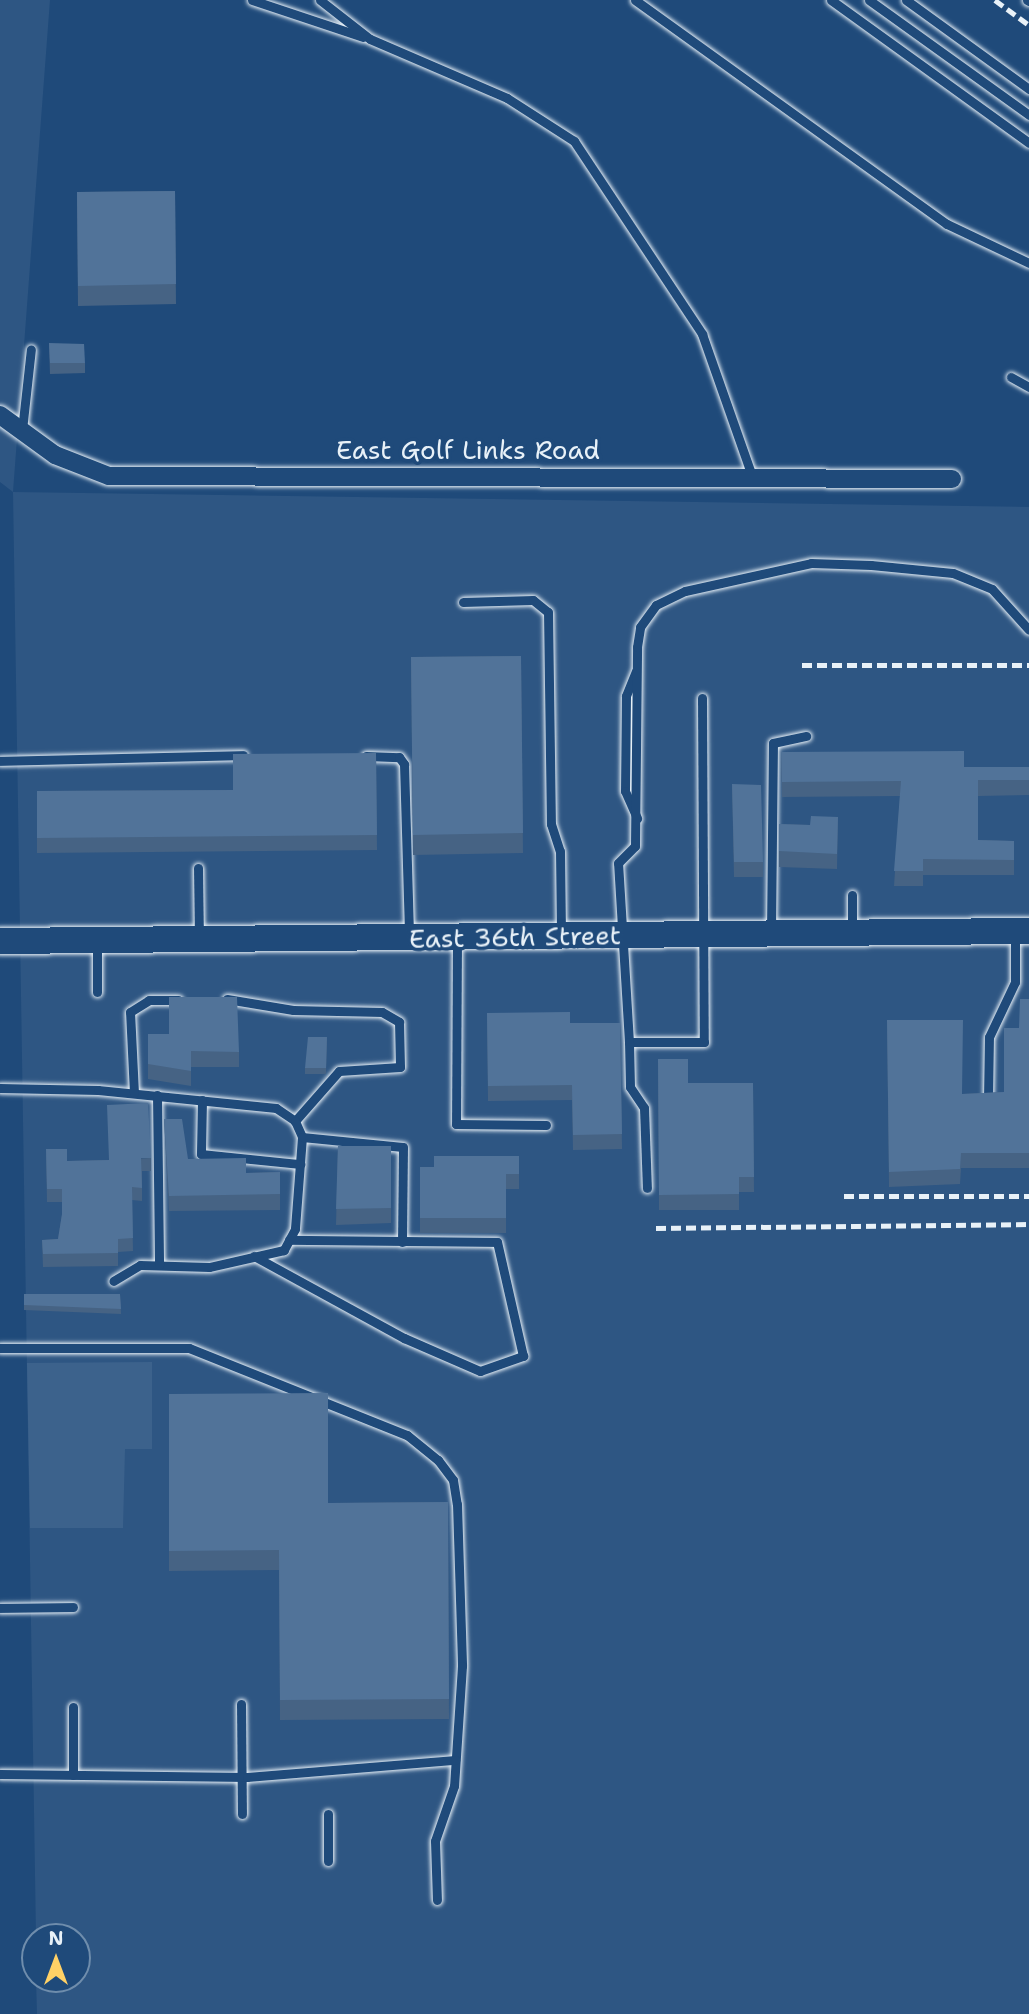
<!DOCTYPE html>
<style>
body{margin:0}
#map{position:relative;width:1029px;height:2014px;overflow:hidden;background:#1f4a7a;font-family:"Shantell Sans",sans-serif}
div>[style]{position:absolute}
.built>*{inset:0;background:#2e5683}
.green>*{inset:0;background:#3c628c}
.roads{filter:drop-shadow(0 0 2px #e8f1f8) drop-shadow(0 0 2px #e8f1f8)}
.service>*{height:9px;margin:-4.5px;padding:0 4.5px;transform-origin:4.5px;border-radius:4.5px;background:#1f4a7a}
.minor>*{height:18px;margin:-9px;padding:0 9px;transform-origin:9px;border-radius:9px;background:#1f4a7a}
.secondary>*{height:26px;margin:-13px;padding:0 13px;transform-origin:13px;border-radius:13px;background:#1f4a7a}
.rail>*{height:5px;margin-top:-2.5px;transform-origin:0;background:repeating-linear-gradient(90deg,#e8f1f8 0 10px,transparent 0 15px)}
.wall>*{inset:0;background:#466384}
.building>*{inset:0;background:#517399}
span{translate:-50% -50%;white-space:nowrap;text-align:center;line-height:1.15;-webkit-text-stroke:7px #1f4a7a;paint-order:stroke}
.street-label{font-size:26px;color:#e8f1f8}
.north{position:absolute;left:21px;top:1923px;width:70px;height:70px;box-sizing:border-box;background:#1f4a7a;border:2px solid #6f8dac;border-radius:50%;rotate:0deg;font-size:19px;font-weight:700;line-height:28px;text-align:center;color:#e8f1f8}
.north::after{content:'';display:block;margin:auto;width:24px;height:32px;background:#ffd166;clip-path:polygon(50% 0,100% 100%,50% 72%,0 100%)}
</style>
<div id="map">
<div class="built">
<i style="clip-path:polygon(0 0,50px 0,13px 492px,1029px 507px,1029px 2014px,37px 2014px,36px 1979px,77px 1979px,77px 1937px,36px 1937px,13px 492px,0 482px)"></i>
</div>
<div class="green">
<i style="clip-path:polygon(152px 1362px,152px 1449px,125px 1449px,123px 1528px,30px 1528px,27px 1363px)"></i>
</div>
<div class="roads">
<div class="service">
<i style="left:252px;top:0;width:117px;rotate:18.4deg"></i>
<i style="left:320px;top:0;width:63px;rotate:38deg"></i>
<i style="left:370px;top:39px;width:149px;rotate:23.3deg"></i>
<i style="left:507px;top:98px;width:80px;rotate:32.7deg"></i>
<i style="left:574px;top:141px;width:232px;rotate:56.4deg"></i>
<i style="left:702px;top:334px;width:151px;rotate:70.6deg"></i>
<i style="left:635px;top:0;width:384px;rotate:35.7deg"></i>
<i style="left:947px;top:224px;width:91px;rotate:25.4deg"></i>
<i style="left:831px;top:0;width:244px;rotate:35.8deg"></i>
<i style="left:869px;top:0;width:197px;rotate:35.7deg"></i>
<i style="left:906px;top:0;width:152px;rotate:35.9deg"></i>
<i style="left:1027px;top:0;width:2px;rotate:27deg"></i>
<i style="left:1011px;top:377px;width:21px;rotate:29deg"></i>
<i style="left:22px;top:430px;width:81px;rotate:-83.7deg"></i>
<i style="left:463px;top:602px;width:70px;rotate:-1.6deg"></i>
<i style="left:533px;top:600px;width:19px;rotate:39deg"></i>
<i style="left:548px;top:612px;width:212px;rotate:89.2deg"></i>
<i style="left:551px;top:824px;width:28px;rotate:72deg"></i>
<i style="left:560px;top:851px;width:82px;rotate:89.3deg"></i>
<i style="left:636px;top:671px;width:27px;rotate:112deg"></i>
<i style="left:626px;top:696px;width:95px;rotate:90.6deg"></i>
<i style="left:625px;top:791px;width:30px;rotate:66deg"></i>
<i style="left:702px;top:698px;width:344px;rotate:89.7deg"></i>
<i style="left:704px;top:1042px;width:75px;rotate:180deg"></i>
<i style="left:629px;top:1042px;width:179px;rotate:-93.5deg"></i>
<i style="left:618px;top:863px;width:24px;rotate:-45deg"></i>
<i style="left:635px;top:846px;width:199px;rotate:-89.4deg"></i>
<i style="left:637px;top:647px;width:20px;rotate:-81deg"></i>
<i style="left:640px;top:627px;width:27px;rotate:-54deg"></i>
<i style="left:656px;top:605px;width:32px;rotate:-26deg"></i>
<i style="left:685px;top:591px;width:129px;rotate:-12.5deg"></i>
<i style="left:811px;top:563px;width:60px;rotate:1.9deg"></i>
<i style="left:871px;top:565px;width:82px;rotate:5.6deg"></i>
<i style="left:953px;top:573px;width:42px;rotate:22.3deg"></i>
<i style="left:992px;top:589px;width:55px;rotate:47.9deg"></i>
<i style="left:366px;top:756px;width:33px;rotate:2deg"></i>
<i style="left:399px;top:757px;width:9px;rotate:54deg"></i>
<i style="left:404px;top:764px;width:171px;rotate:88.3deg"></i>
<i style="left:0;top:761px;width:243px;rotate:-1.4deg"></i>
<i style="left:198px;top:868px;width:68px;rotate:89.2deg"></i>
<i style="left:852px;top:895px;width:36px;rotate:90deg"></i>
<i style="left:771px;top:932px;width:189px;rotate:-89.4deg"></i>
<i style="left:773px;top:743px;width:34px;rotate:-12deg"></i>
<i style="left:457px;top:939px;width:185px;rotate:90.3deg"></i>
<i style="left:456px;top:1124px;width:90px;rotate:0.6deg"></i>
<i style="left:97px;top:941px;width:51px;rotate:90deg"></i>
<i style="left:227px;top:999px;width:67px;rotate:9.5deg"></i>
<i style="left:293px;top:1010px;width:89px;rotate:1.3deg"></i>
<i style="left:382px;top:1012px;width:20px;rotate:30deg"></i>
<i style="left:399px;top:1022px;width:45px;rotate:88.7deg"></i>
<i style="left:400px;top:1067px;width:61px;rotate:176.2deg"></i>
<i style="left:339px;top:1071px;width:67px;rotate:131.3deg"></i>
<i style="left:629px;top:1042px;width:45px;rotate:88.7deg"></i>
<i style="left:630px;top:1087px;width:25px;rotate:56deg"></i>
<i style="left:644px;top:1108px;width:80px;rotate:87.9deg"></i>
<i style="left:0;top:1088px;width:98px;rotate:1.2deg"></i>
<i style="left:98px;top:1090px;width:179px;rotate:5.8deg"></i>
<i style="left:276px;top:1108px;width:23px;rotate:34deg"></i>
<i style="left:295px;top:1121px;width:17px;rotate:66deg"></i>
<i style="left:302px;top:1137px;width:92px;rotate:94.4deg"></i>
<i style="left:295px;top:1229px;width:24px;rotate:118deg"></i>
<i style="left:284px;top:1250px;width:77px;rotate:167.2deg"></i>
<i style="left:209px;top:1267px;width:69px;rotate:-178.3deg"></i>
<i style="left:140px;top:1265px;width:31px;rotate:149deg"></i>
<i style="left:134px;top:1093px;width:81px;rotate:-92.8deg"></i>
<i style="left:130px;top:1012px;width:22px;rotate:-32deg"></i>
<i style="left:149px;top:1000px;width:29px"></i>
<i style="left:157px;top:1095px;width:170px;rotate:89.3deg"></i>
<i style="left:988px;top:1099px;width:62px;rotate:-89.1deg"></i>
<i style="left:989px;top:1037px;width:61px;rotate:-64.7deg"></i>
<i style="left:1015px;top:982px;width:49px;rotate:-90deg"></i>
<i style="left:202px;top:1100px;width:54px;rotate:91.1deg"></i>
<i style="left:201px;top:1154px;width:100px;rotate:5.8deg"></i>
<i style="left:302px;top:1137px;width:101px;rotate:5.7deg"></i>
<i style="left:403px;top:1147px;width:95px;rotate:90.6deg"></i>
<i style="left:254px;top:1256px;width:171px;rotate:28.7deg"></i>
<i style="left:404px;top:1338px;width:83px;rotate:23.5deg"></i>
<i style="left:480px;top:1371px;width:46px;rotate:-19.2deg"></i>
<i style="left:523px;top:1356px;width:117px;rotate:-102.8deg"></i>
<i style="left:497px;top:1242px;width:208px;rotate:-179.4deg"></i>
<i style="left:0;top:1348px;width:189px"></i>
<i style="left:189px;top:1348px;width:235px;rotate:21.8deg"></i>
<i style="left:407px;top:1435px;width:40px;rotate:39deg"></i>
<i style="left:438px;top:1460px;width:25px;rotate:53deg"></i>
<i style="left:453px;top:1480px;width:24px;rotate:81deg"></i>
<i style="left:457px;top:1504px;width:162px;rotate:88.2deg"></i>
<i style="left:462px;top:1666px;width:120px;rotate:93.8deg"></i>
<i style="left:454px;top:1786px;width:58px;rotate:109.1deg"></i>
<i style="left:435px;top:1841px;width:59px;rotate:88.1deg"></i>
<i style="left:0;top:1608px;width:73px;rotate:-0.8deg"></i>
<i style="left:241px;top:1704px;width:110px;rotate:89.5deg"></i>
<i style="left:73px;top:1707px;width:68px;rotate:90deg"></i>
<i style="left:0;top:1774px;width:247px;rotate:0.7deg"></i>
<i style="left:247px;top:1777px;width:209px;rotate:-4.7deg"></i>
<i style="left:328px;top:1861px;width:47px;rotate:-90deg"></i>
</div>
<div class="minor">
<i style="left:0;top:415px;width:68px;rotate:36deg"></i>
<i style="left:55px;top:455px;width:58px;rotate:21.3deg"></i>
<i style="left:109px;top:476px;width:843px;rotate:0.2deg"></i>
</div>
<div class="secondary">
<i style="left:0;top:941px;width:1029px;rotate:-0.56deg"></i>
</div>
</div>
<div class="rail">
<i style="left:995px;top:0;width:42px;rotate:36.3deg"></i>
<i style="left:802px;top:665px;width:227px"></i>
<i style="left:844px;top:1196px;width:185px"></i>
<i style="left:656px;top:1228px;width:373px;rotate:-0.6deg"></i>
</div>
<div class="wall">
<i style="clip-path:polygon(175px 191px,176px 304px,78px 306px,77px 192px)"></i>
<i style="clip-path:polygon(49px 343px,85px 363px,85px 373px,50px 374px)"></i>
<i style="clip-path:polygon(521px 656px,523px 853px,413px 855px,411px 657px)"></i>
<i style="clip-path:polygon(781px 752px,964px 767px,1029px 767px,1029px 795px,978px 796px,978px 840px,1014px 841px,1014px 875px,923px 875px,923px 886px,894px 886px,900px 796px,782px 797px)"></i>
<i style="clip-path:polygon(376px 753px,377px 850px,37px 853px,37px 791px,233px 790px)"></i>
<i style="clip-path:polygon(732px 784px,763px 862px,763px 877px,734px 877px)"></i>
<i style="clip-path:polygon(838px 817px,837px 869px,779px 867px,779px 824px,810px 825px)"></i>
<i style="clip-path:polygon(1029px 999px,1029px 1168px,961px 1168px,960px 1184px,889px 1187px,887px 1020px,962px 1094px,1004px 1092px,1019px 1028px)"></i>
<i style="clip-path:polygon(487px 1013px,570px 1023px,620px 1023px,622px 1149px,573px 1150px,572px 1100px,488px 1101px)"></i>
<i style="clip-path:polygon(148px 1034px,239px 1052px,239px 1067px,191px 1067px,191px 1086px,148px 1079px)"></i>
<i style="clip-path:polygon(327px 1037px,326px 1074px,305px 1074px,305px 1068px)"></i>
<i style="clip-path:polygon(658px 1059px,688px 1083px,753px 1083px,754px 1192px,739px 1192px,739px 1210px,659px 1210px)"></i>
<i style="clip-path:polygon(164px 1119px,188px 1159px,246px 1173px,280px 1172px,280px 1210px,169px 1211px)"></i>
<i style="clip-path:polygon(338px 1146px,391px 1146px,391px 1223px,336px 1225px)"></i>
<i style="clip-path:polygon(46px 1149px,67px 1161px,108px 1160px,151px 1158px,151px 1171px,142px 1171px,142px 1201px,132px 1200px,133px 1251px,118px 1252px,118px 1266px,43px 1267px,42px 1240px,58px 1239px,62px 1215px,62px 1202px,47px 1202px)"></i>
<i style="clip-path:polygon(519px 1156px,519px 1189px,506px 1189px,506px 1233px,420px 1233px,420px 1167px,434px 1167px)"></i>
<i style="clip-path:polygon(24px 1294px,120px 1294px,121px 1314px,24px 1310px)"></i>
<i style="clip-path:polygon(169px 1394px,328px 1503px,448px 1502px,449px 1719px,280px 1720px,279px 1570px,169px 1571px)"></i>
</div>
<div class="building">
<i style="clip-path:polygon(175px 191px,176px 284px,78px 286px,77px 192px)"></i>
<i style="clip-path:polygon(49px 343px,84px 344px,85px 363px,50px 363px)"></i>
<i style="clip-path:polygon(521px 656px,523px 833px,413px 835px,411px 657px)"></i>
<i style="clip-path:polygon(964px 751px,964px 767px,1029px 767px,1029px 780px,978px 780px,978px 840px,1014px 841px,1014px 860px,923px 859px,923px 871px,894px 871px,901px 781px,782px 782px,781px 752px)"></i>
<i style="clip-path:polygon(376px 753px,377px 835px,37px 838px,37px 791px,233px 790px,233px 754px)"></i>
<i style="clip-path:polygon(732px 784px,761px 785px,763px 862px,734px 862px)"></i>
<i style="clip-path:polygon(811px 816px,838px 817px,837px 854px,779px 851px,779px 824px,810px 825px)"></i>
<i style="clip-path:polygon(169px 997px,237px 997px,239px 1052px,191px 1051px,191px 1071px,148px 1064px,148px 1034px,169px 1034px)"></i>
<i style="clip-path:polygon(1020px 999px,1029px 999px,1029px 1153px,961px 1153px,960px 1169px,889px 1172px,887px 1020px,963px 1020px,962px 1094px,1004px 1092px,1004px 1028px,1019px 1028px)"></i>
<i style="clip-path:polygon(570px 1012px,570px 1023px,620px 1023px,622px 1134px,573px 1135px,572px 1085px,488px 1086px,487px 1013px)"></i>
<i style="clip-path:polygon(308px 1037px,327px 1037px,326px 1068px,305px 1068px)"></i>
<i style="clip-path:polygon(658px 1059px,688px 1059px,688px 1083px,753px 1083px,754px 1177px,739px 1177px,739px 1194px,659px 1195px)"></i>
<i style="clip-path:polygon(148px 1103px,151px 1158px,141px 1158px,142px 1188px,132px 1187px,133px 1238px,118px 1239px,118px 1253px,43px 1254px,42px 1240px,58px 1239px,62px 1214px,62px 1189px,47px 1189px,46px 1149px,67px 1149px,67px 1161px,109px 1160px,107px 1105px)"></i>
<i style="clip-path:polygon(164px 1119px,182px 1119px,188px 1159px,246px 1158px,246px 1173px,280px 1172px,280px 1194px,169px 1196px)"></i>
<i style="clip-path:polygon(338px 1146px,391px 1146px,391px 1208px,336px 1209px)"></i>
<i style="clip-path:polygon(434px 1156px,519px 1156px,519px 1174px,506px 1174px,506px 1218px,420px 1218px,420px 1167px,434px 1167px)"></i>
<i style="clip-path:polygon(24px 1294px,120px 1294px,121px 1309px,24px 1305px)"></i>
<i style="clip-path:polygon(328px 1393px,328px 1503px,448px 1502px,449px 1699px,280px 1700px,279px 1550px,169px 1551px,169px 1394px)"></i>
</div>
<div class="street-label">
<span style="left:468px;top:450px">East Golf Links Road</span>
<span style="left:515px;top:937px;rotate:-1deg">East 36th Street</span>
</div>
<div class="north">N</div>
</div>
